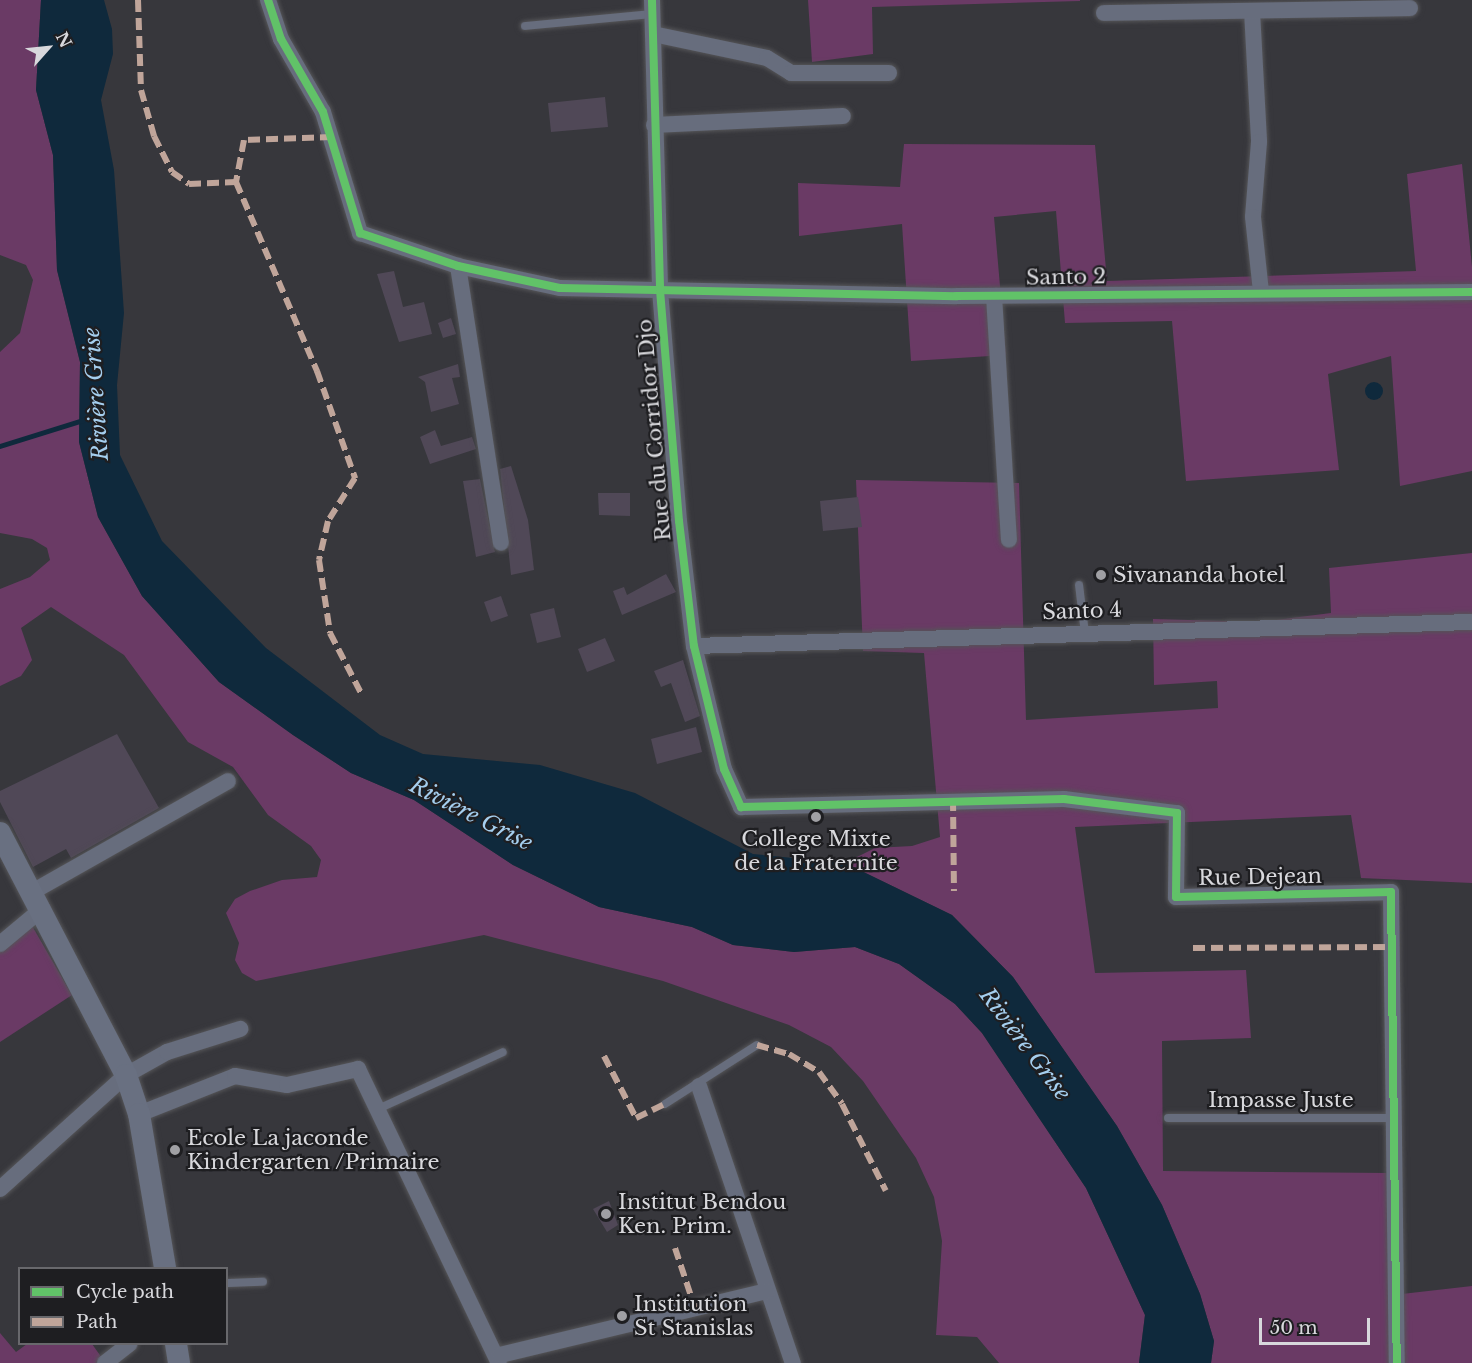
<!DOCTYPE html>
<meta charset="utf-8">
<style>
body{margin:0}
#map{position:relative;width:1472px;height:1363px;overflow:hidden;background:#37373c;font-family:"Libre Baskerville",serif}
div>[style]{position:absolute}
.green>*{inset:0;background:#6a3a65}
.water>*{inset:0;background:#0f293c}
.round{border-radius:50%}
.stream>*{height:4.5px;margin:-2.25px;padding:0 2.25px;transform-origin:2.25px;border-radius:2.25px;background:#0f293c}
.building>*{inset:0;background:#504857}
.roads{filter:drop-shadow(0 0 2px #555558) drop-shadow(0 0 2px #555558)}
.lane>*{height:8px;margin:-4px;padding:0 4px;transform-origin:4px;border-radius:4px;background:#676d7d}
.street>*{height:16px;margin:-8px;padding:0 8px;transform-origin:8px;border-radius:8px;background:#676d7d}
.secondary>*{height:22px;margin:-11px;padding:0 11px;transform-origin:11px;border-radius:11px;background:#697081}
.quiet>*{height:6px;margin-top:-3px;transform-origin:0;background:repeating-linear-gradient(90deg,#c0a59a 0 12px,transparent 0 18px)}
.cycleway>*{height:8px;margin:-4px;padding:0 4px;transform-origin:4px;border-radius:4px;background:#61c268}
.dots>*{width:16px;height:16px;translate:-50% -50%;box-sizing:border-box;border:3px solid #1e1e21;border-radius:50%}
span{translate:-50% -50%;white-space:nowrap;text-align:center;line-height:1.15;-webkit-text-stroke:4.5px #1e1e21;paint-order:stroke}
.street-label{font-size:21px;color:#d8d8dc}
.poi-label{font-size:21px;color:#d8d8dc}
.left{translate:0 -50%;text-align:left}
.water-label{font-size:22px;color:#a5ceee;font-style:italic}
.legend{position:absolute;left:18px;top:1267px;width:210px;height:78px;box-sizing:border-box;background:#1e1e21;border:2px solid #68686c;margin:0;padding:8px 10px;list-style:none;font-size:18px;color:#d8d8dc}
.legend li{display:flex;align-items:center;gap:12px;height:30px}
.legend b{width:30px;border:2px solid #68686c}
.north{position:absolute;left:18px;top:18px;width:60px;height:60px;-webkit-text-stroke:4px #1e1e21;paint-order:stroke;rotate:63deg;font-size:16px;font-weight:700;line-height:24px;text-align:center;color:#d8d8dc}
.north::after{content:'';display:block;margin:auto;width:21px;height:27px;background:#d8d8dc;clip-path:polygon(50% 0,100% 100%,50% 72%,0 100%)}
.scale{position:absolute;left:1259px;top:1318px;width:111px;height:27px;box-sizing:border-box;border:3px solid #d8d8dc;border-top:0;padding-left:8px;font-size:18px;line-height:21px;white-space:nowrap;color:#d8d8dc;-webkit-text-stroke:4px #1e1e21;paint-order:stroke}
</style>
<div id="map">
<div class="green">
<i style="clip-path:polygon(0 0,41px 0,36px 90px,53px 155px,57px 270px,80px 362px,79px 442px,98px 517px,142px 596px,219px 682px,293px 735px,351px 773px,414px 800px,513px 865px,599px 907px,692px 927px,733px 945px,794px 952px,855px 947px,899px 964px,955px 1004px,982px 1033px,1086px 1188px,1145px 1315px,1139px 1363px,999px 1363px,977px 1337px,936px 1335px,942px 1241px,934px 1197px,916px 1158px,863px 1081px,831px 1047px,789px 1025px,663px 981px,484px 935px,256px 981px,242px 973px,235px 960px,239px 943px,226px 913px,235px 899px,250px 891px,282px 880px,317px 877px,321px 860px,311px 846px,268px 815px,233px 767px,188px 742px,124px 655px,51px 607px,21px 628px,32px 660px,21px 676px,0 686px,0 589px,30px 577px,50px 560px,47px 548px,32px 539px,0 533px,0 352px,20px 333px,33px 280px,26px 265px,0 255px)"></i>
<i style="clip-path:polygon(808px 0,1080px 0,1080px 1px,872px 7px,873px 54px,812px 62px)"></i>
<i style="clip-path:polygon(904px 144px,1095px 145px,1107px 281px,1416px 271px,1407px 174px,1462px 164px,1472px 267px,1472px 471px,1400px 486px,1391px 356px,1328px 374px,1339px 470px,1186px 481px,1172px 321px,1065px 323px,1056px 211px,994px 217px,1006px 355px,911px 361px,902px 224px,799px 236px,798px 183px,900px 187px)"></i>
<i style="clip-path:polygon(856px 480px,1019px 483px,1026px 720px,1218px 708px,1217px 681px,1154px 685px,1153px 619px,1259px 622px,1331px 613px,1329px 568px,1472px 553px,1472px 883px,1361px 878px,1351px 815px,1075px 827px,1095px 973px,1246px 970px,1251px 1038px,1162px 1041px,1163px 1171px,1388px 1173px,1393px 1295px,1472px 1286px,1472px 1363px,1211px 1363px,1214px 1341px,1200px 1294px,1162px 1205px,1117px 1126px,1013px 977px,952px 915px,845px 863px,875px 848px,912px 846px,940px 837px,924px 653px,863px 651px)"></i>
<i style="clip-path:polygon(31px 924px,72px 995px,0 1042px,0 942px)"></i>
<i style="clip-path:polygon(0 1333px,16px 1352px,27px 1344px,92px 1344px,102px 1358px,96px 1363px,0 1363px)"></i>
</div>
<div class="water">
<i style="clip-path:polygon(41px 0,104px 0,112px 29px,113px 54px,101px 100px,114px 170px,124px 313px,117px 385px,120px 455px,162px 541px,266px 648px,380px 735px,423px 754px,540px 765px,635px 793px,753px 854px,845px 863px,952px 915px,1013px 977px,1117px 1126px,1162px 1205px,1200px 1294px,1214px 1341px,1211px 1363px,1139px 1363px,1145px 1315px,1086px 1188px,982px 1033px,955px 1004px,899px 964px,855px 947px,794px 952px,733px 945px,692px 927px,599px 907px,513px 865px,414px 800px,351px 773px,293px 735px,219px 682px,142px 596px,98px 517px,79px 442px,80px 362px,57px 270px,53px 155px,36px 90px)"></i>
<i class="round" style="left:1365px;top:382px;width:18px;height:18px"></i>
</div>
<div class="stream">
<i style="left:0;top:446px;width:87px;rotate:-17.4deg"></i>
</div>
<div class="building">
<i style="clip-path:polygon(605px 97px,608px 127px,551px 132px,548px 103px)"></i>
<i style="clip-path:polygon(394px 271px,403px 307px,424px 302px,432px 334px,399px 342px,377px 274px)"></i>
<i style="clip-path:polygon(451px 318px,456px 334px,443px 338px,438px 323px)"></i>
<i style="clip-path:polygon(458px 364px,460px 377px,452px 378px,459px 404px,431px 412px,425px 382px,418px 377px)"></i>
<i style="clip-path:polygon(435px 430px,441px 446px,472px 437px,476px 449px,430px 464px,420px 437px)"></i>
<i style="clip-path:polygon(511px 466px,528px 520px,534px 570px,511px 575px,500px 469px)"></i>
<i style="clip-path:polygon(480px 479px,495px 552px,476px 557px,463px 481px)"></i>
<i style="clip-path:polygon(598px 493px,630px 493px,630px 516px,599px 515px)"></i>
<i style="clip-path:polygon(858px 497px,862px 527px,823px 531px,820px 501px)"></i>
<i style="clip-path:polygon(666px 574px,676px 592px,622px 615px,613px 591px,624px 587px,627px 595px)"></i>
<i style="clip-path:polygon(501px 596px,508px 616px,491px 622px,484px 602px)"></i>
<i style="clip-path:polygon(554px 608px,561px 637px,537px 643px,530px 614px)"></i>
<i style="clip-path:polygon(605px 638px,615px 661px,587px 672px,578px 649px)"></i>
<i style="clip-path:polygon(683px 660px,700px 716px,685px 722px,671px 683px,661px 687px,654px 671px)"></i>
<i style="clip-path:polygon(696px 727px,702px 752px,657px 764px,651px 739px)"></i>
<i style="clip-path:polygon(117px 734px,159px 808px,71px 858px,66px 849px,33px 867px,0 802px,0 791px)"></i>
<i style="clip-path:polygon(609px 1201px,618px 1225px,607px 1232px,593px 1209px)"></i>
</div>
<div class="roads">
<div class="lane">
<i style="left:525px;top:26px;width:129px;rotate:-5.4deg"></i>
<i style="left:1079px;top:585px;width:48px;rotate:82.9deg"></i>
<i style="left:665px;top:1104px;width:109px;rotate:-32.7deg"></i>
<i style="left:378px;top:1109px;width:137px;rotate:-24.5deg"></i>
<i style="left:1168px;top:1118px;width:226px"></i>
<i style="left:226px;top:1283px;width:37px;rotate:-2deg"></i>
</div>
<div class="street">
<i style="left:268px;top:0;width:41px;rotate:71.6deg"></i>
<i style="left:281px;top:39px;width:84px;rotate:60.1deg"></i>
<i style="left:323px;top:112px;width:127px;rotate:73deg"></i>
<i style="left:360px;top:233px;width:103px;rotate:18.6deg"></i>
<i style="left:458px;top:266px;width:104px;rotate:12.2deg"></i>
<i style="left:560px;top:288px;width:396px;rotate:1.2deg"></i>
<i style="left:956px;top:296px;width:516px;rotate:-0.44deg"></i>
<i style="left:652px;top:0;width:290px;rotate:88.4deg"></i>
<i style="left:660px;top:290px;width:232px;rotate:85.3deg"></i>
<i style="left:679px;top:521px;width:126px;rotate:83.2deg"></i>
<i style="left:694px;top:646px;width:127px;rotate:76.3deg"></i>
<i style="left:724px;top:769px;width:42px;rotate:65.9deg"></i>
<i style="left:741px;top:807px;width:323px;rotate:-1.4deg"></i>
<i style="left:1064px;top:799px;width:114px;rotate:7.1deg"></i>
<i style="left:1177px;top:813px;width:84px;rotate:90.7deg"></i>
<i style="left:1176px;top:897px;width:215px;rotate:-1.3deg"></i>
<i style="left:1391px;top:892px;width:471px;rotate:89.3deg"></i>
<i style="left:1252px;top:11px;width:131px;rotate:86.9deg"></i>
<i style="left:1259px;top:142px;width:75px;rotate:94.6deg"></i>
<i style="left:1253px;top:217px;width:75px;rotate:83.9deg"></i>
<i style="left:1104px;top:13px;width:306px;rotate:-0.9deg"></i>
<i style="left:653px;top:34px;width:116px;rotate:11.9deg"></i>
<i style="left:767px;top:58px;width:28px;rotate:32deg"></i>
<i style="left:791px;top:73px;width:98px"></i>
<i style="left:654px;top:125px;width:189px;rotate:-2.7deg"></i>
<i style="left:458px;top:266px;width:280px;rotate:81.2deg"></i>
<i style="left:994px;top:296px;width:244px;rotate:86.5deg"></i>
<i style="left:694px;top:646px;width:778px;rotate:-1.77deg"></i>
<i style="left:32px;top:892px;width:225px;rotate:-29.5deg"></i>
<i style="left:0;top:944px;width:55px;rotate:-39.8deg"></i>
<i style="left:699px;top:1086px;width:293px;rotate:71.3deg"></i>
<i style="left:139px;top:1114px;width:103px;rotate:-21.6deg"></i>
<i style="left:235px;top:1076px;width:53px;rotate:9.8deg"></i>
<i style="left:287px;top:1085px;width:73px;rotate:-12.7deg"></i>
<i style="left:358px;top:1069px;width:326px;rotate:64.4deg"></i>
<i style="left:0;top:1189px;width:170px;rotate:-42.1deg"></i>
<i style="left:126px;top:1075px;width:47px;rotate:-29.3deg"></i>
<i style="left:167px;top:1052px;width:77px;rotate:-17.5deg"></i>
<i style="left:500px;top:1355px;width:274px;rotate:-13.5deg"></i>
<i style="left:105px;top:1363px;width:31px;rotate:-38deg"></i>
</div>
<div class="secondary">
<i style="left:0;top:833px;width:273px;rotate:62.5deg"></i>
<i style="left:126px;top:1075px;width:41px;rotate:71.6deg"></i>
<i style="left:139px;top:1114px;width:156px;rotate:80.4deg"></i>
<i style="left:176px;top:1344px;width:19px;rotate:81deg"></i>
</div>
</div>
<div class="quiet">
<i style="left:138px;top:0;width:90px;rotate:88.1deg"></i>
<i style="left:141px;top:90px;width:48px;rotate:74.2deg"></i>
<i style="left:154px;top:136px;width:40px;rotate:63.4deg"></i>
<i style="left:172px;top:172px;width:21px;rotate:35deg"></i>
<i style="left:189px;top:184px;width:47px;rotate:-2.4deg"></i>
<i style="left:332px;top:137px;width:88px;rotate:178deg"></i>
<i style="left:244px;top:140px;width:43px;rotate:100.8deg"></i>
<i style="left:236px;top:182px;width:206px;rotate:66.8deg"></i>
<i style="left:317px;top:371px;width:114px;rotate:70.4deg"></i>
<i style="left:355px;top:478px;width:51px;rotate:122.1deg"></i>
<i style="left:328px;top:521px;width:40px;rotate:103deg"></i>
<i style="left:319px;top:560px;width:74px;rotate:81.4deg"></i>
<i style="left:330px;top:633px;width:70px;rotate:62.7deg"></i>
<i style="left:953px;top:799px;width:92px;rotate:89.4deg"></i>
<i style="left:1193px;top:948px;width:199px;rotate:-0.3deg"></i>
<i style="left:757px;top:1045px;width:33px;rotate:16deg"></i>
<i style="left:789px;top:1054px;width:35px;rotate:31deg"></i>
<i style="left:819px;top:1072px;width:39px;rotate:54deg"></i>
<i style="left:842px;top:1104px;width:97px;rotate:63.2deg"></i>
<i style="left:604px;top:1056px;width:70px;rotate:62.7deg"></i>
<i style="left:636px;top:1118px;width:32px;rotate:-26deg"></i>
<i style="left:675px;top:1248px;width:66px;rotate:71.6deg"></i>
</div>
<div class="cycleway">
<i style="left:268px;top:0;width:41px;rotate:71.6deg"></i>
<i style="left:281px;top:39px;width:84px;rotate:60.1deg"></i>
<i style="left:323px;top:112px;width:127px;rotate:73deg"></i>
<i style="left:360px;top:233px;width:103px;rotate:18.6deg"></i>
<i style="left:458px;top:266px;width:104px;rotate:12.2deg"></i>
<i style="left:560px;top:288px;width:396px;rotate:1.2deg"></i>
<i style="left:956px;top:296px;width:516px;rotate:-0.44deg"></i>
<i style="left:652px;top:0;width:290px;rotate:88.4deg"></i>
<i style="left:660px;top:290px;width:232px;rotate:85.3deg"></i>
<i style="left:679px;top:521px;width:126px;rotate:83.2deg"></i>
<i style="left:694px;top:646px;width:127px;rotate:76.3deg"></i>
<i style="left:724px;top:769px;width:42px;rotate:65.9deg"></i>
<i style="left:741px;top:807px;width:323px;rotate:-1.4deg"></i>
<i style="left:1064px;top:799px;width:114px;rotate:7.1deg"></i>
<i style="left:1177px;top:813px;width:84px;rotate:90.7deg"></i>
<i style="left:1176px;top:897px;width:215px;rotate:-1.3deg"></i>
<i style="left:1391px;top:892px;width:471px;rotate:89.3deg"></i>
</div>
<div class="dots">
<i style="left:1101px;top:575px;background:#a0a0a4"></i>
<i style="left:816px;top:817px;background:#a0a0a4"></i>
<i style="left:175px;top:1150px;background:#a0a0a4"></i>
<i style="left:606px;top:1214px;background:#a0a0a4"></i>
<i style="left:622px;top:1316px;background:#a0a0a4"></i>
</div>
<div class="street-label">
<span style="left:1066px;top:277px;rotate:-1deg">Santo 2</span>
<span style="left:654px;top:430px;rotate:-95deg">Rue du Corridor Djo</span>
<span style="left:1082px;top:611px;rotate:-2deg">Santo 4</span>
<span style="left:1260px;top:877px;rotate:-1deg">Rue Dejean</span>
<span style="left:1281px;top:1100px">Impasse Juste</span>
</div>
<div class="poi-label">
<span class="left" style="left:1113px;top:575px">Sivananda hotel</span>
<span style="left:816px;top:851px">College Mixte<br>de la Fraternite</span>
<span class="left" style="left:187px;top:1150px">Ecole La jaconde<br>Kindergarten /Primaire</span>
<span class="left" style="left:618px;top:1214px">Institut Bendou<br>Ken. Prim.</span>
<span class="left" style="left:634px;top:1316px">Institution<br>St Stanislas</span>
</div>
<div class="water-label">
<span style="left:96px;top:394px;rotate:-94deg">Rivière Grise</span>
<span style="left:471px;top:814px;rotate:27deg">Rivière Grise</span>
<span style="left:1025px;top:1044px;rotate:53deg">Rivière Grise</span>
</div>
<ul class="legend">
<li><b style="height:8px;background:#61c268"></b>Cycle path</li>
<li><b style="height:8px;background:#c0a59a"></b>Path</li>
</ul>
<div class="north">N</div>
<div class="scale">50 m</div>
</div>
